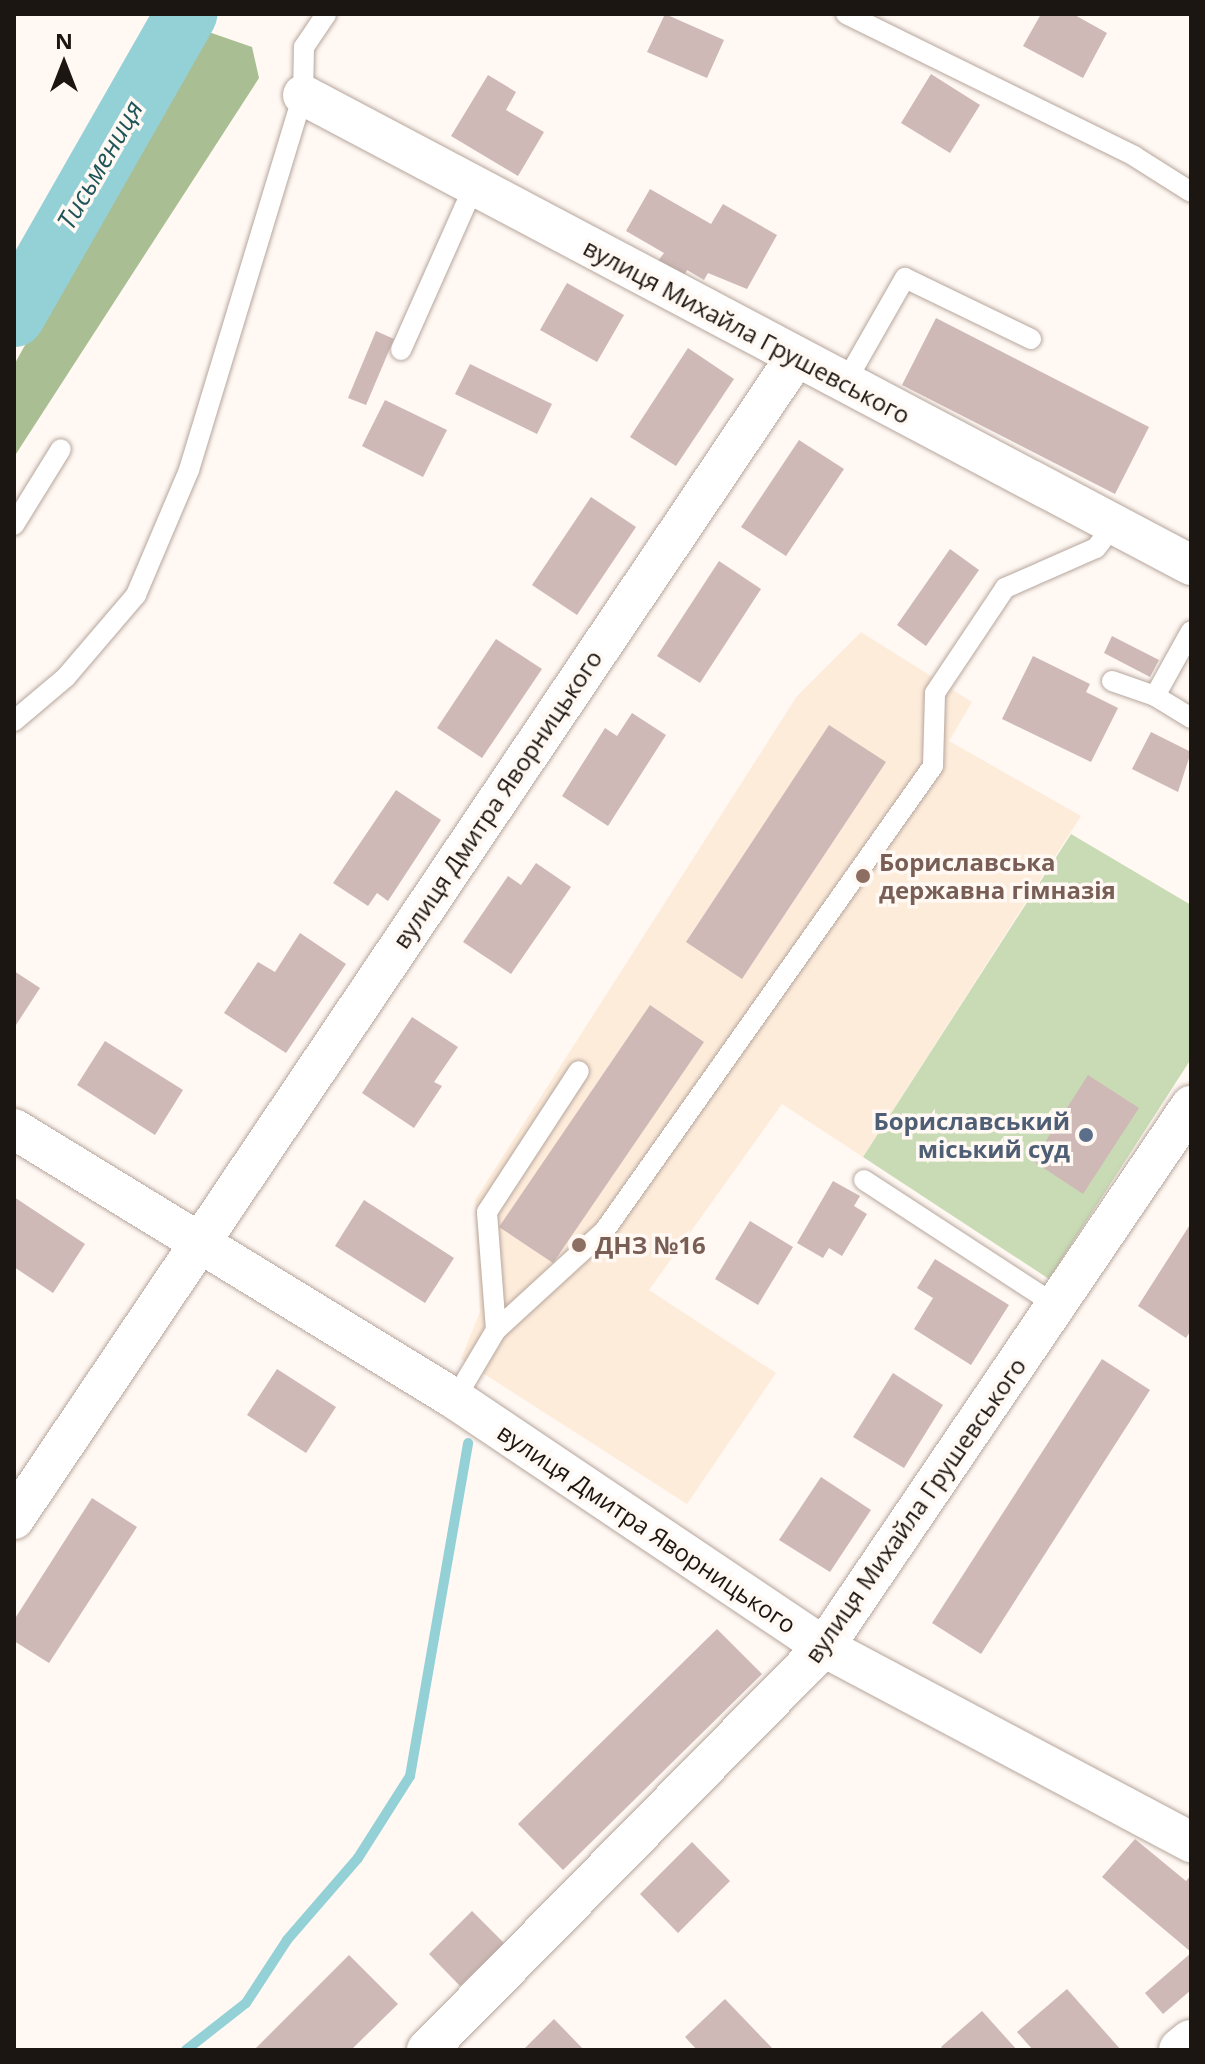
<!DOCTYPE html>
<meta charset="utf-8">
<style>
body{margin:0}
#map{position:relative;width:1205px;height:2064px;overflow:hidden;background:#fff8f3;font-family:"Open Sans",sans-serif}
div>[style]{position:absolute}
.education>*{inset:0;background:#feecdb}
.green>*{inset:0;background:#c9dbb5}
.forest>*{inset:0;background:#a9be93}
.stream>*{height:10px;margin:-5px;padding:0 5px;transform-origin:5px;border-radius:5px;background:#94d1d7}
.river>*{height:62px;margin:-31px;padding:0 31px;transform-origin:31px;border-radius:31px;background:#94d1d7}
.building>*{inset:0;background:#ceb9b7}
.roads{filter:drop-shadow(0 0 2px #b6a69c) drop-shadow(0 0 2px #b6a69c)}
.lane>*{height:20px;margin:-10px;padding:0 10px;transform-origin:10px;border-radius:10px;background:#fff}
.street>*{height:40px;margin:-20px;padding:0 20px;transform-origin:20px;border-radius:20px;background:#fff}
.secondary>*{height:44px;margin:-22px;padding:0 22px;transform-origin:22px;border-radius:22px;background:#fff}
.dots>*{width:22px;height:22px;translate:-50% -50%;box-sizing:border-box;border:4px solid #fff8f3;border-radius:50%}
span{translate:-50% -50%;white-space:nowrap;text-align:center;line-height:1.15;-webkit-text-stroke:7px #fff8f3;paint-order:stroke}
.street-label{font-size:24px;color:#1c1612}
.education-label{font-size:24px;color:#785e54;font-weight:700}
.left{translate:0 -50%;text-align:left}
.service-label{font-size:24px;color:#4e5e75;font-weight:700}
.right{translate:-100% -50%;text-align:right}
.water-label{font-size:26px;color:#1f5459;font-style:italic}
.frame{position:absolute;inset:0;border:16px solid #1c1612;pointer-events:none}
.north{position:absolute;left:24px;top:24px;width:80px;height:80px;-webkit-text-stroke:6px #fff8f3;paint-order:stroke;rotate:0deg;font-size:22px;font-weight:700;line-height:32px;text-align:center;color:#1c1612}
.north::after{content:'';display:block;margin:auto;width:28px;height:36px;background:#1c1612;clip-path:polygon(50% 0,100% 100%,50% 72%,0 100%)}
</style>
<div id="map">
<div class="education">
<i style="clip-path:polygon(861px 632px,972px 702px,949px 741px,1081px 816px,863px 1157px,782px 1104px,649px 1290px,776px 1373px,687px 1504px,461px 1359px,480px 1312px,475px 1200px,797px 696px)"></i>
</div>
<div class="green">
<i style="clip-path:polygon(1071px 834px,1191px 905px,1191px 1059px,1049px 1279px,863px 1157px)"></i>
</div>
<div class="forest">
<i style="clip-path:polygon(200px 29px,252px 47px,259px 78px,14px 457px,14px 365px)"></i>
</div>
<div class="stream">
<i style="left:186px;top:2050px;width:76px;rotate:-38.1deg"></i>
<i style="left:246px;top:2003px;width:75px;rotate:-56.9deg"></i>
<i style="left:287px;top:1940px;width:108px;rotate:-49.1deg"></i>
<i style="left:358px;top:1858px;width:97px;rotate:-57.6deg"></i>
<i style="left:410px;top:1776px;width:338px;rotate:-80.1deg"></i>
</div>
<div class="river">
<i style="left:14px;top:316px;width:348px;rotate:-60.3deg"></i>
</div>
<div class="building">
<i style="clip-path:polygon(665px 14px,724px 40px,707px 78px,647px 52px)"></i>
<i style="clip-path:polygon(1041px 14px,1073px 14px,1107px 33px,1083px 78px,1023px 46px)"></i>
<i style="clip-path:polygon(931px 74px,980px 105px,950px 153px,901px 123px)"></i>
<i style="clip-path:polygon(488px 75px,516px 92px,506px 110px,544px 132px,518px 176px,451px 136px)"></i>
<i style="clip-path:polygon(650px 189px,711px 224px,723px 204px,777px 235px,747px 289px,708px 273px,704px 280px,687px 270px,684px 276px,658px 261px,664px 253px,626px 231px)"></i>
<i style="clip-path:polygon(567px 283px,624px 315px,597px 362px,540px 330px)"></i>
<i style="clip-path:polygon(936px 318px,1149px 427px,1115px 494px,902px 385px)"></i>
<i style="clip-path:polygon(376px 331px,394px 339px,366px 405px,348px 398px)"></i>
<i style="clip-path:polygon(688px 348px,734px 379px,676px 466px,630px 437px)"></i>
<i style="clip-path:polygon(470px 364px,552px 404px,537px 434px,455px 394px)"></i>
<i style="clip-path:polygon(385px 400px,447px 430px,423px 477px,362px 446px)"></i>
<i style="clip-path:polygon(799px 440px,844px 469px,786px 556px,741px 527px)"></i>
<i style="clip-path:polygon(591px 497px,636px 527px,577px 615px,532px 585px)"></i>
<i style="clip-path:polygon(950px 549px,979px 570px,926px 646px,897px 625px)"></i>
<i style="clip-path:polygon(719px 561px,761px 589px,700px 683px,657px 656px)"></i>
<i style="clip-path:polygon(1112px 636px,1159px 660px,1150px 677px,1104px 653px)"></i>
<i style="clip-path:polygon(496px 639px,542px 669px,482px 758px,437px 728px)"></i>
<i style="clip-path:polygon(1033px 656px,1090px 684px,1086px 692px,1118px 708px,1091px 762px,1002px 719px)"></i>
<i style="clip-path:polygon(632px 713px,666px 735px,608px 826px,562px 796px,605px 728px,617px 736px)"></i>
<i style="clip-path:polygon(829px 725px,886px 762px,742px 979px,686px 942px)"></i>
<i style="clip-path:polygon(1151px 732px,1191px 752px,1178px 792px,1132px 769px)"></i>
<i style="clip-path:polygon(396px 790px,441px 820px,388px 901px,377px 893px,368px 906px,333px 883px)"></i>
<i style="clip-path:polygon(536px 863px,571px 887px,511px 974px,463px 942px,508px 876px,521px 885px)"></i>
<i style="clip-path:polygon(300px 933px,346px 964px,286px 1053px,224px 1013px,258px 962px,275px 972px)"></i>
<i style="clip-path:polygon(14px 971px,40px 988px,14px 1028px)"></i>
<i style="clip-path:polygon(650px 1005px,704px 1042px,553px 1263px,499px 1227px)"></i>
<i style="clip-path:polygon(412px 1017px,458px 1047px,434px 1082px,442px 1086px,414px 1128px,362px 1093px)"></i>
<i style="clip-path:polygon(105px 1041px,183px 1090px,155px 1135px,77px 1085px)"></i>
<i style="clip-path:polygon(1088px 1075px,1139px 1108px,1083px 1194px,1033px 1161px)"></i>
<i style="clip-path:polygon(833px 1181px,860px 1196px,854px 1206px,867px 1214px,842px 1256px,829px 1248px,823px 1258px,797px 1243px)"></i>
<i style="clip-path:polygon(14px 1197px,85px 1244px,53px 1293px,14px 1267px)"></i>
<i style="clip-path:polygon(364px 1200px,454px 1258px,425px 1303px,335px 1246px)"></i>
<i style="clip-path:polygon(750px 1221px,793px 1247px,758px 1305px,715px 1279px)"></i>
<i style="clip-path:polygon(1191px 1223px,1191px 1330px,1186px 1338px,1138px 1306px)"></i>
<i style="clip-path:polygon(935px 1259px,1009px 1305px,971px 1365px,914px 1329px,933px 1298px,917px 1288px)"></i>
<i style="clip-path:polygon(1102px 1359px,1150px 1390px,981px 1654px,932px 1623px)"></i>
<i style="clip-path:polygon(277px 1369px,336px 1407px,306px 1453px,247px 1415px)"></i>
<i style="clip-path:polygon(893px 1373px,943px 1405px,904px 1468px,853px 1437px)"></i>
<i style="clip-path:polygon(821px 1477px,871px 1510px,830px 1572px,779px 1540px)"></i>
<i style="clip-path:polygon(92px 1498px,137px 1527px,49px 1663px,14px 1641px,14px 1620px)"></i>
<i style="clip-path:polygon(717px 1629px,762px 1674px,563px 1870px,518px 1824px)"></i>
<i style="clip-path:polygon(1135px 1839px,1186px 1881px,1191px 1875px,1191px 1952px,1102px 1877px)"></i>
<i style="clip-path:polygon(692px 1842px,730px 1881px,678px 1933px,640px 1894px)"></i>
<i style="clip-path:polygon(472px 1911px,504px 1943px,460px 1986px,429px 1954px)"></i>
<i style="clip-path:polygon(1191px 1953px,1191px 1990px,1163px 2014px,1145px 1993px)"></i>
<i style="clip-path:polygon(349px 1955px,398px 2004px,351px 2050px,254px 2050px)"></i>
<i style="clip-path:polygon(1067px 1989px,1121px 2050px,1033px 2050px,1017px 2032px)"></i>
<i style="clip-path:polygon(725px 1999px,772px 2048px,771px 2050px,697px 2050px,685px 2037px)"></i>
<i style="clip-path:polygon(982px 2011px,1017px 2050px,944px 2050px,941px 2047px)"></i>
<i style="clip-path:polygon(554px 2019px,584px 2050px,523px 2050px)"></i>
</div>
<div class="roads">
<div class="lane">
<i style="left:846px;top:14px;width:321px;rotate:26.2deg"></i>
<i style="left:1134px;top:156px;width:67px;rotate:32.3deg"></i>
<i style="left:401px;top:350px;width:180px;rotate:-66deg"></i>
<i style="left:845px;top:383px;width:121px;rotate:-60.3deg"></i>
<i style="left:905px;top:278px;width:140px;rotate:25.8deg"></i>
<i style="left:14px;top:525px;width:89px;rotate:-58.3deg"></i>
<i style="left:1112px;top:681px;width:46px;rotate:19.2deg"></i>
<i style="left:1155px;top:696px;width:74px;rotate:-61deg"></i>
<i style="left:1155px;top:696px;width:42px;rotate:31.4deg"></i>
<i style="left:14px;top:721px;width:68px;rotate:-40.2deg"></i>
<i style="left:66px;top:677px;width:108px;rotate:-49.5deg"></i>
<i style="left:136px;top:595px;width:136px;rotate:-67deg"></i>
<i style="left:189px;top:470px;width:392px;rotate:-73.1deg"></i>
<i style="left:303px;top:95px;width:48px;rotate:-88.8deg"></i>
<i style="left:304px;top:47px;width:40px;rotate:-56deg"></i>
<i style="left:864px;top:1180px;width:230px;rotate:33.1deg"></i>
<i style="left:496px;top:1330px;width:118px;rotate:-94.4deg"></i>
<i style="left:487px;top:1212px;width:168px;rotate:-56.9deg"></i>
<i style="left:455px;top:1399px;width:80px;rotate:-59.3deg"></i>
<i style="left:496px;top:1330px;width:148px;rotate:-42.5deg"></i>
<i style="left:605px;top:1230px;width:568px;rotate:-54.74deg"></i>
<i style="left:933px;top:766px;width:73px;rotate:-88.4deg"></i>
<i style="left:935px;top:693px;width:126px;rotate:-56.3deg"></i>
<i style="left:1005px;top:588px;width:99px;rotate:-23.7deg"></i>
<i style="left:1096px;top:548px;width:28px;rotate:-52deg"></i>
</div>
<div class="street">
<i style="left:303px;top:95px;width:1005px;rotate:27.89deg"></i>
<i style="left:14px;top:1129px;width:517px;rotate:31.48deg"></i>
<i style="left:455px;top:1399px;width:445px;rotate:33.9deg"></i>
<i style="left:824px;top:1647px;width:416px;rotate:28deg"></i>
<i style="left:14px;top:1519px;width:1401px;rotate:-56.06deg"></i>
<i style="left:427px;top:2050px;width:566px;rotate:-45.43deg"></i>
<i style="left:824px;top:1647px;width:654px;rotate:-55.85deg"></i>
</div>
<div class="secondary">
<i style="left:1181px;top:2050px;width:13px;rotate:-39deg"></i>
</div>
</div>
<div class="dots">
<i style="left:863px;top:876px;background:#8d6e63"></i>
<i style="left:1086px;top:1135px;background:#5c6f8a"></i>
<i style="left:579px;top:1245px;background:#8d6e63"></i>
</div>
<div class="street-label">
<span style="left:747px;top:331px;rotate:28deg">вулиця Михайла Грушевського</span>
<span style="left:497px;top:799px;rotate:-56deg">вулиця Дмитра Яворницького</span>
<span style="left:915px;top:1510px;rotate:-55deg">вулиця Михайла Грушевського</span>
<span style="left:647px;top:1528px;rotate:34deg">вулиця Дмитра Яворницького</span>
</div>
<div class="education-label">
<span class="left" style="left:879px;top:876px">Бориславська<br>державна гімназія</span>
<span class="left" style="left:595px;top:1245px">ДНЗ №16</span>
</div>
<div class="service-label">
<span class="right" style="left:1070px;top:1135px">Бориславський<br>міський суд</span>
</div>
<div class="water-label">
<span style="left:100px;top:165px;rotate:-60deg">Тисьмениця</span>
</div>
<div class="frame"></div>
<div class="north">N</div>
</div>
